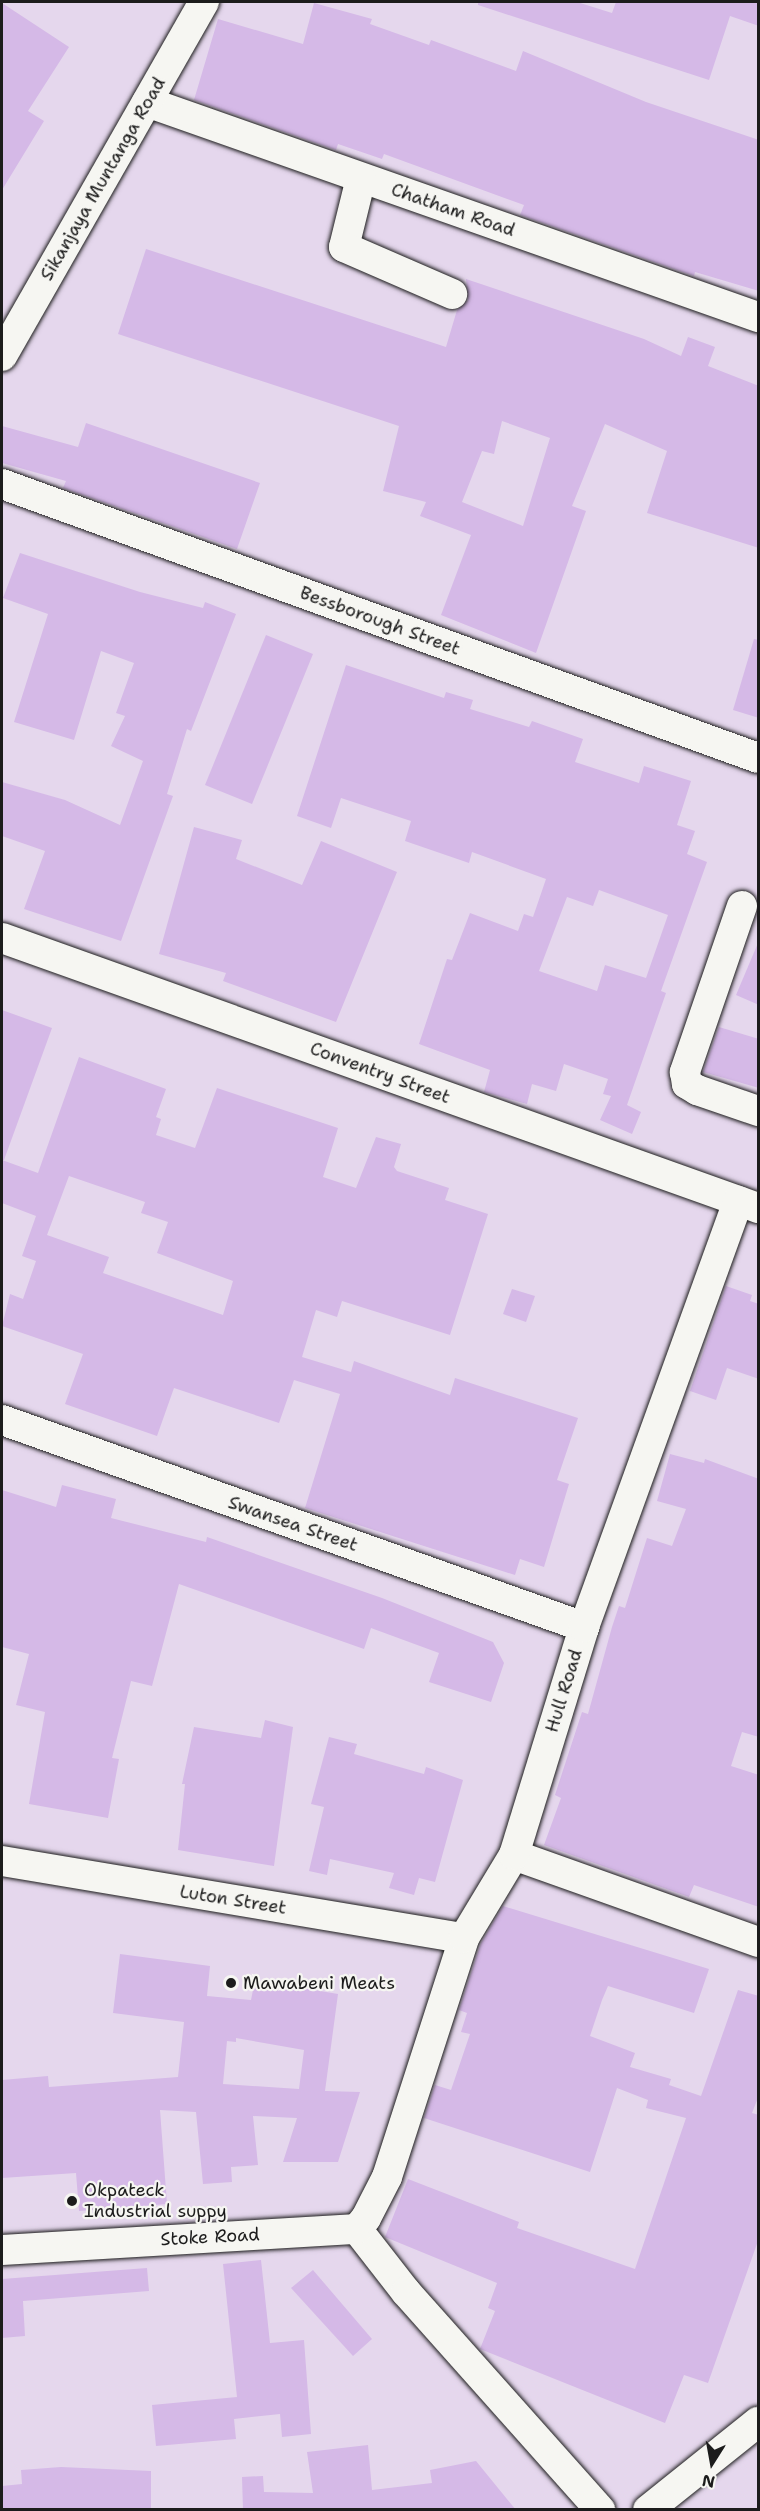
<!DOCTYPE html>
<style>
body{margin:0}
#map{position:relative;width:760px;height:2511px;overflow:hidden;background:#ece4ef;font-family:"Shantell Sans",sans-serif}
div>[style]{position:absolute}
.built>*{inset:0;background:#e5d7ed}
.building>*{inset:0;background:#d5b9e7}
.roads{filter:drop-shadow(0 0 2px #1c1c1c) drop-shadow(0 0 2px #1c1c1c)}
.minor>*{height:30px;margin:-15px;padding:0 15px;transform-origin:15px;border-radius:15px;background:#f6f6f2}
.dots>*{width:16px;height:16px;translate:-50% -50%;box-sizing:border-box;border:3px solid #f6f6f2;border-radius:50%}
span{translate:-50% -50%;white-space:nowrap;text-align:center;line-height:1.15;-webkit-text-stroke:4.5px #f6f6f2;paint-order:stroke}
.street-label{font-size:18px;color:#1c1c1c}
.poi-label{font-size:18px;color:#1c1c1c}
.left{translate:0 -50%;text-align:left}
.frame{position:absolute;inset:0;border:3px solid #1c1c1c;pointer-events:none}
.north{position:absolute;left:682px;top:2433px;width:60px;height:60px;-webkit-text-stroke:4px #f6f6f2;paint-order:stroke;rotate:191deg;font-size:16px;font-weight:700;line-height:24px;text-align:center;color:#1c1c1c}
.north::after{content:'';display:block;margin:auto;width:21px;height:27px;background:#1c1c1c;clip-path:polygon(50% 0,100% 100%,50% 72%,0 100%)}
</style>
<div id="map">
<div class="built">
<i style="clip-path:polygon(2px 2px,758px 2px,758px 2509px,2px 2509px)"></i>
</div>
<div class="building">
<i style="clip-path:polygon(478px 2px,577px 2px,612px 13px,616px 2px,759px 2px,759px 26px,730px 16px,709px 80px,478px 5px)"></i>
<i style="clip-path:polygon(2px 3px,69px 47px,28px 111px,44px 121px,2px 190px)"></i>
<i style="clip-path:polygon(314px 3px,372px 19px,370px 24px,429px 45px,431px 40px,516px 71px,523px 51px,646px 102px,759px 140px,759px 291px,695px 272px,694px 276px,520px 215px,524px 205px,384px 154px,382px 159px,338px 144px,336px 150px,194px 100px,218px 19px,303px 44px)"></i>
<i style="clip-path:polygon(evenodd,146px 249px,446px 347px,457px 310px,468px 300px,466px 279px,644px 339px,681px 356px,688px 337px,715px 347px,708px 366px,759px 386px,759px 548px,647px 513px,667px 451px,605px 424px,572px 506px,586px 511px,536px 653px,441px 615px,471px 535px,420px 516px,426px 502px,383px 491px,399px 426px,118px 334px,146px 249px,502px 421px,550px 438px,523px 526px,462px 502px,482px 451px,494px 454px,502px 421px)"></i>
<i style="clip-path:polygon(86px 423px,260px 483px,237px 549px,63px 488px,66px 481px,2px 463px,2px 426px,78px 447px)"></i>
<i style="clip-path:polygon(20px 553px,140px 592px,203px 608px,205px 602px,236px 614px,191px 731px,187px 729px,167px 794px,173px 796px,121px 941px,24px 909px,45px 851px,2px 836px,2px 782px,65px 800px,120px 825px,143px 761px,111px 746px,125px 716px,116px 713px,134px 663px,101px 651px,74px 740px,14px 722px,48px 614px,3px 598px)"></i>
<i style="clip-path:polygon(266px 635px,313px 654px,252px 804px,205px 785px)"></i>
<i style="clip-path:polygon(754px 639px,759px 640px,759px 718px,733px 710px)"></i>
<i style="clip-path:polygon(evenodd,346px 665px,444px 698px,446px 692px,473px 700px,470px 709px,529px 727px,532px 721px,583px 739px,575px 762px,639px 783px,644px 766px,691px 781px,677px 825px,695px 831px,687px 854px,707px 862px,661px 991px,666px 993px,627px 1105px,641px 1112px,632px 1134px,600px 1120px,611px 1096px,603px 1094px,608px 1079px,564px 1064px,556px 1091px,532px 1084px,527px 1104px,484px 1092px,490px 1070px,419px 1044px,447px 959px,452px 960px,470px 913px,518px 931px,524px 914px,533px 917px,546px 879px,472px 852px,469px 863px,405px 841px,411px 821px,341px 798px,331px 828px,297px 816px,346px 665px,599px 890px,668px 915px,646px 978px,605px 965px,597px 991px,539px 971px,567px 897px,593px 906px,599px 890px)"></i>
<i style="clip-path:polygon(194px 827px,242px 840px,236px 859px,302px 885px,321px 841px,397px 872px,336px 1022px,223px 981px,226px 973px,159px 954px)"></i>
<i style="clip-path:polygon(758px 943px,759px 943px,759px 1005px,736px 995px)"></i>
<i style="clip-path:polygon(2px 1010px,52px 1028px,4px 1160px,2px 1160px)"></i>
<i style="clip-path:polygon(719px 1027px,759px 1039px,759px 1088px,703px 1072px)"></i>
<i style="clip-path:polygon(evenodd,79px 1057px,166px 1089px,156px 1117px,161px 1119px,156px 1135px,195px 1148px,217px 1088px,338px 1128px,323px 1177px,356px 1188px,376px 1137px,401px 1144px,394px 1167px,397px 1171px,449px 1188px,445px 1200px,488px 1214px,450px 1335px,342px 1301px,337px 1317px,316px 1310px,302px 1357px,351px 1372px,354px 1361px,450px 1395px,455px 1378px,578px 1418px,557px 1480px,569px 1484px,544px 1567px,520px 1559px,515px 1575px,305px 1508px,340px 1394px,294px 1380px,279px 1423px,174px 1388px,157px 1436px,65px 1404px,83px 1354px,2px 1326px,10px 1294px,23px 1299px,36px 1261px,22px 1256px,36px 1216px,2px 1203px,2px 1160px,38px 1173px,79px 1057px,69px 1176px,145px 1202px,141px 1213px,168px 1222px,157px 1253px,233px 1281px,223px 1315px,103px 1273px,109px 1257px,47px 1235px,69px 1176px)"></i>
<i style="clip-path:polygon(726px 1286px,752px 1295px,750px 1301px,759px 1304px,759px 1379px,727px 1368px,716px 1400px,690px 1391px)"></i>
<i style="clip-path:polygon(512px 1289px,535px 1296px,526px 1322px,503px 1314px)"></i>
<i style="clip-path:polygon(670px 1454px,704px 1463px,705px 1459px,759px 1479px,759px 1737px,742px 1732px,731px 1766px,759px 1775px,759px 1907px,694px 1885px,689px 1897px,544px 1845px,561px 1798px,555px 1795px,582px 1712px,588px 1714px,612px 1627px,619px 1606px,625px 1608px,647px 1538px,672px 1546px,686px 1509px,657px 1501px)"></i>
<i style="clip-path:polygon(62px 1485px,116px 1499px,111px 1518px,206px 1542px,207px 1537px,382px 1598px,493px 1642px,504px 1663px,491px 1702px,429px 1682px,439px 1653px,371px 1628px,364px 1649px,179px 1584px,152px 1686px,131px 1681px,112px 1758px,119px 1759px,108px 1818px,29px 1804px,45px 1712px,16px 1705px,29px 1654px,2px 1647px,2px 1490px,56px 1507px)"></i>
<i style="clip-path:polygon(265px 1720px,293px 1727px,274px 1866px,178px 1850px,185px 1784px,182px 1784px,194px 1727px,261px 1738px)"></i>
<i style="clip-path:polygon(329px 1737px,357px 1744px,354px 1754px,424px 1774px,426px 1767px,463px 1780px,435px 1882px,419px 1878px,414px 1895px,389px 1888px,394px 1873px,330px 1859px,327px 1875px,309px 1871px,324px 1807px,311px 1804px)"></i>
<i style="clip-path:polygon(503px 1906px,709px 1969px,694px 2013px,608px 1986px,602px 2000px,590px 2036px,635px 2053px,630px 2067px,671px 2079px,669px 2085px,701px 2096px,738px 1990px,759px 1996px,759px 2095px,752px 2113px,759px 2115px,759px 2238px,708px 2383px,684px 2375px,665px 2423px,480px 2349px,495px 2311px,488px 2308px,497px 2283px,385px 2237px,408px 2179px,519px 2222px,517px 2228px,635px 2269px,686px 2118px,646px 2108px,648px 2100px,617px 2088px,590px 2172px,424px 2118px,435px 2085px,451px 2090px,470px 2034px,461px 2032px,467px 2013px,459px 2010px,481px 1943px)"></i>
<i style="clip-path:polygon(evenodd,120px 1954px,210px 1966px,207px 1996px,251px 2000px,255px 1980px,338px 1994px,325px 2091px,360px 2092px,338px 2162px,283px 2162px,297px 2118px,253px 2116px,258px 2165px,231px 2167px,232px 2182px,203px 2184px,196px 2112px,160px 2110px,167px 2204px,79px 2211px,76px 2173px,2px 2178px,2px 2080px,48px 2076px,49px 2087px,178px 2077px,184px 2022px,113px 2013px,120px 1954px,236px 2038px,304px 2050px,299px 2089px,223px 2084px,227px 2041px,236px 2042px,236px 2038px)"></i>
<i style="clip-path:polygon(261px 2260px,270px 2343px,304px 2340px,311px 2434px,282px 2437px,280px 2414px,234px 2419px,236px 2439px,156px 2446px,152px 2405px,237px 2397px,223px 2264px)"></i>
<i style="clip-path:polygon(147px 2268px,149px 2291px,23px 2301px,25px 2336px,2px 2338px,2px 2279px)"></i>
<i style="clip-path:polygon(313px 2270px,372px 2339px,353px 2356px,291px 2288px)"></i>
<i style="clip-path:polygon(368px 2445px,372px 2490px,432px 2483px,430px 2470px,476px 2461px,516px 2510px,243px 2510px,242px 2477px,263px 2476px,264px 2492px,313px 2493px,307px 2452px)"></i>
<i style="clip-path:polygon(61px 2467px,151px 2471px,151px 2510px,2px 2510px,2px 2486px,22px 2484px,21px 2470px)"></i>
</div>
<div class="roads">
<div class="minor">
<i style="left:147px;top:102px;width:648px;rotate:19.39deg"></i>
<i style="left:361px;top:178px;width:71px;rotate:103.8deg"></i>
<i style="left:344px;top:247px;width:118px;rotate:23.5deg"></i>
<i style="left:2px;top:356px;width:408px;rotate:-60.3deg"></i>
<i style="left:2px;top:484px;width:804px;rotate:19.92deg"></i>
<i style="left:742px;top:906px;width:176px;rotate:109deg"></i>
<i style="left:685px;top:1072px;width:12px;rotate:81deg"></i>
<i style="left:687px;top:1084px;width:12px;rotate:31deg"></i>
<i style="left:697px;top:1090px;width:65px;rotate:19deg"></i>
<i style="left:2px;top:938px;width:803px;rotate:19.65deg"></i>
<i style="left:2px;top:1420px;width:618px;rotate:19.58deg"></i>
<i style="left:514px;top:1855px;width:259px;rotate:19.6deg"></i>
<i style="left:2px;top:1861px;width:468px;rotate:9.5deg"></i>
<i style="left:357px;top:2229px;width:80px;rotate:52.1deg"></i>
<i style="left:406px;top:2292px;width:292px;rotate:48.3deg"></i>
<i style="left:2px;top:2250px;width:356px;rotate:-3.4deg"></i>
<i style="left:357px;top:2229px;width:14px;rotate:-51deg"></i>
<i style="left:366px;top:2218px;width:46px;rotate:-62.9deg"></i>
<i style="left:387px;top:2177px;width:251px;rotate:-72.1deg"></i>
<i style="left:464px;top:1938px;width:97px;rotate:-58.9deg"></i>
<i style="left:514px;top:1855px;width:239px;rotate:-72.9deg"></i>
<i style="left:584px;top:1627px;width:453px;rotate:-70.1deg"></i>
<i style="left:648px;top:2510px;width:141px;rotate:-38.7deg"></i>
</div>
</div>
<div class="dots">
<i style="left:231px;top:1983px;background:#1c1c1c"></i>
<i style="left:72px;top:2201px;background:#1c1c1c"></i>
</div>
<div class="street-label">
<span style="left:103px;top:179px;rotate:-60deg">Sikanjaya Muntanga Road</span>
<span style="left:453px;top:210px;rotate:19deg">Chatham Road</span>
<span style="left:380px;top:621px;rotate:20deg">Bessborough Street</span>
<span style="left:380px;top:1073px;rotate:20deg">Conventry Street</span>
<span style="left:293px;top:1524px;rotate:19deg">Swansea Street</span>
<span style="left:564px;top:1691px;rotate:-73deg">Hull Road</span>
<span style="left:233px;top:1900px;rotate:9deg">Luton Street</span>
<span style="left:210px;top:2237px;rotate:-3deg">Stoke Road</span>
</div>
<div class="poi-label">
<span class="left" style="left:243px;top:1983px">Mawabeni Meats</span>
<span class="left" style="left:84px;top:2201px">Okpateck<br>Industrial suppy</span>
</div>
<div class="frame"></div>
<div class="north">N</div>
</div>
